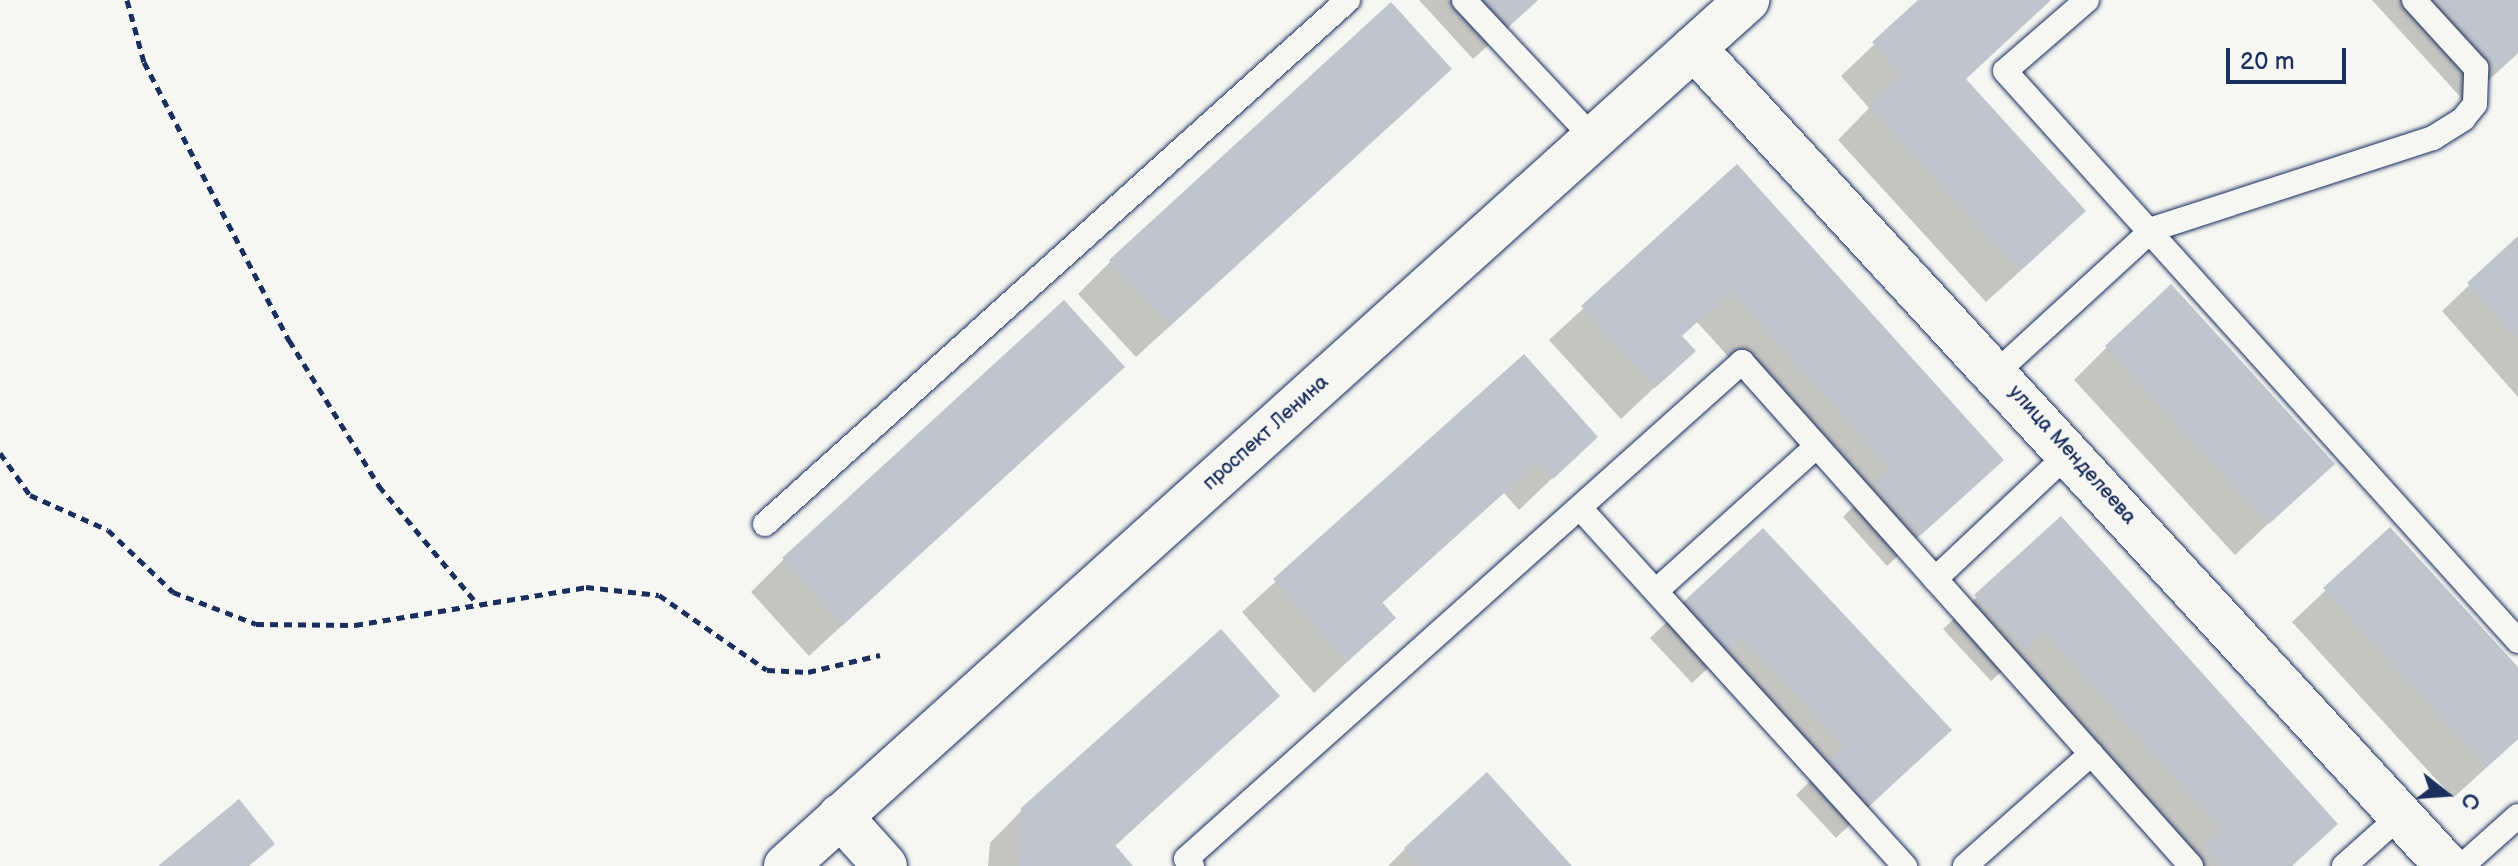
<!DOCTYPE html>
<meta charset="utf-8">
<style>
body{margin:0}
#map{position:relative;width:2518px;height:866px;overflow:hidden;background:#f6f6f2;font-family:"Balsamiq Sans",sans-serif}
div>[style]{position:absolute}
.shadow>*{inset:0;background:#0003}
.building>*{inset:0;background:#c0c4cd}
.path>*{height:5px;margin-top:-2.5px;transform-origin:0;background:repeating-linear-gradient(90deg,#1b2f5e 0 8px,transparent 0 14px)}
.roads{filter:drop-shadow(0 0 2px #1b2f5e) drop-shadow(0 0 2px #1b2f5e)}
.service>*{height:24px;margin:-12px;padding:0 12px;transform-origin:12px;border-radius:12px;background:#f6f6f2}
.minor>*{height:44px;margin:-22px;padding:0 22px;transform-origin:22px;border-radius:22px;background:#f6f6f2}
.tertiary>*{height:44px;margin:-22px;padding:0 22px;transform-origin:22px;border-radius:22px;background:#f6f6f2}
span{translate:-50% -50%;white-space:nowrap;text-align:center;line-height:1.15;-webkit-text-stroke:7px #f6f6f2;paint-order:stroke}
.street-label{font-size:20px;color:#1b2f5e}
.north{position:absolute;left:2406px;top:754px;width:80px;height:80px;-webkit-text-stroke:6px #f6f6f2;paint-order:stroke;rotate:107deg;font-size:22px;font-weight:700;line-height:32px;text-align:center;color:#1b2f5e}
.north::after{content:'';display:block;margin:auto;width:28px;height:36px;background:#1b2f5e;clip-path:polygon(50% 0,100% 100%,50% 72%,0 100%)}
.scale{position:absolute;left:2226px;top:48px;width:120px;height:36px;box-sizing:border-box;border:4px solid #1b2f5e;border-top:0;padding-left:10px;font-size:24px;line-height:28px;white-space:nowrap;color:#1b2f5e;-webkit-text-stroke:6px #f6f6f2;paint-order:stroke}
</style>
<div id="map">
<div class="shadow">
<i style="clip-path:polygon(1419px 0,1538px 0,1473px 59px)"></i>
<i style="clip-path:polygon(1921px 0,2049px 0,1964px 80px,2051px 243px,1986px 302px,1838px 140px,1869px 108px,1841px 76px)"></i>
<i style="clip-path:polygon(2372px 0,2518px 0,2518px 53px,2465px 102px)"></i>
<i style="clip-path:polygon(1417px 101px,1136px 357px,1078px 294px,1111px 261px)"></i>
<i style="clip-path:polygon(1737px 167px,2001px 459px,1887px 566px,1843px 517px,1859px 501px,1697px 322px,1680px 337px,1693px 351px,1621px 419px,1549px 340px)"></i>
<i style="clip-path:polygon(2518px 239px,2518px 397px,2442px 311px)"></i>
<i style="clip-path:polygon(2107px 347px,2332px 463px,2235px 555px,2074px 380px)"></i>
<i style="clip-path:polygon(1524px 357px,1595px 437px,1519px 510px,1504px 493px,1381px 604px,1394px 618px,1314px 693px,1242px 612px)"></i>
<i style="clip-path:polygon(1122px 367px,809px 656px,751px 592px,784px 559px)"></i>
<i style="clip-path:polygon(2061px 518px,2335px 824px,2292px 866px,2186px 866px,2011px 663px,1991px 681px,1943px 629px)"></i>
<i style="clip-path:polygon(1763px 530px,1916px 762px,1836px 838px,1796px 795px,1812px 779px,1708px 668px,1692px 683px,1650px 638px)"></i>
<i style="clip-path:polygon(2390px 530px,2518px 670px,2518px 739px,2453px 798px,2292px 622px)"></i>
<i style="clip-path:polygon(1278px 696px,1114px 847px,1130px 866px,988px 866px,990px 843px,1023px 809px)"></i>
<i style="clip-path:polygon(1405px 849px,1569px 866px,1388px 866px)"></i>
</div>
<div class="building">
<i style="clip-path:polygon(1481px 0,1538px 0,1507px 28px)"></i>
<i style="clip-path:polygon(1918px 0,2051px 0,1966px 79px,2086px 211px,2020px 271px,1869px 106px,1902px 75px,1872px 42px)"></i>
<i style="clip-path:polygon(2434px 0,2518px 0,2518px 53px,2498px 71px)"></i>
<i style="clip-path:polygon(1391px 2px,1452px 69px,1170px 326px,1109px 260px)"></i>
<i style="clip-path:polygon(1737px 164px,2004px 460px,1921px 535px,1874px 483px,1890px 468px,1731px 291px,1682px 336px,1696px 351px,1655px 388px,1581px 306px)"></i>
<i style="clip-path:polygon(2518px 236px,2518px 340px,2467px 283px)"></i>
<i style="clip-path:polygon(2171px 284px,2335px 464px,2269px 524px,2105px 346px)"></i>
<i style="clip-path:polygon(1064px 300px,1125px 367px,843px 625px,782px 558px)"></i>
<i style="clip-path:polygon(1524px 354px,1598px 437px,1553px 479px,1538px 462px,1382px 602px,1396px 618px,1347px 662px,1273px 579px)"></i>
<i style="clip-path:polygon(2061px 516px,2338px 824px,2292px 866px,2221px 866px,2203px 846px,2221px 829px,2045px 632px,2025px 650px,1974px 595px)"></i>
<i style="clip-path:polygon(2390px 527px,2518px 667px,2518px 739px,2487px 767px,2323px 588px)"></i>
<i style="clip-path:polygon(1763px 528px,1952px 730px,1869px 806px,1827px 761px,1844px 746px,1742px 637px,1726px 652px,1681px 604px)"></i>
<i style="clip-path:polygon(1221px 629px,1280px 696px,1115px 845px,1133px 866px,1018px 866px,1021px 808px)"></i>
<i style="clip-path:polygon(1487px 772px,1572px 866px,1421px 866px,1404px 848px)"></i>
<i style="clip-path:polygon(239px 799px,275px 844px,249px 866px,158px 866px)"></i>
</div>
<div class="path">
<i style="left:127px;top:0;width:64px;rotate:74.7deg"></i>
<i style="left:144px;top:62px;width:314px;rotate:62.5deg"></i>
<i style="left:289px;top:340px;width:172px;rotate:58.3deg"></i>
<i style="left:379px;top:486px;width:148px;rotate:50.2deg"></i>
<i style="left:0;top:453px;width:52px;rotate:54.5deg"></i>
<i style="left:30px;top:495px;width:85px;rotate:24.2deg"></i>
<i style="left:108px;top:530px;width:90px;rotate:43.6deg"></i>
<i style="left:173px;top:592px;width:89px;rotate:21.1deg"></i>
<i style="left:256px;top:624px;width:99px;rotate:0.6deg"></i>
<i style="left:355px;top:625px;width:234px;rotate:-9.3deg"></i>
<i style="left:586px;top:587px;width:73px;rotate:6.3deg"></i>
<i style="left:659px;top:595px;width:131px;rotate:34.8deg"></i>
<i style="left:767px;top:670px;width:41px;rotate:2.8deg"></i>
<i style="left:808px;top:672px;width:74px;rotate:-13.3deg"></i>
</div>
<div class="roads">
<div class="service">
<i style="left:1464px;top:0;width:190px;rotate:46.9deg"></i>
<i style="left:2087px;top:0;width:108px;rotate:139.1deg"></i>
<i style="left:2005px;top:71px;width:767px;rotate:48.01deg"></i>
<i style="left:1997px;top:372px;width:212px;rotate:-42.5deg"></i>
<i style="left:2153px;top:229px;width:294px;rotate:-18deg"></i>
<i style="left:2433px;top:138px;width:36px;rotate:-32deg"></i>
<i style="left:2463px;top:119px;width:19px;rotate:-51deg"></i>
<i style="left:2475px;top:104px;width:36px;rotate:-88deg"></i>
<i style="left:2476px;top:68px;width:92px;rotate:-132.4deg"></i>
<i style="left:1580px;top:508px;width:484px;rotate:47.8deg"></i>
<i style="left:765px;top:524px;width:784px;rotate:-41.95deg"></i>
<i style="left:1935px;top:579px;width:184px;rotate:-43.2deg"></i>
<i style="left:1657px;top:590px;width:215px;rotate:-42deg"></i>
<i style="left:1192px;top:866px;width:9px;rotate:-131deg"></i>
<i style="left:1186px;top:859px;width:746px;rotate:-41.79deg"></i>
<i style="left:1742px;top:362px;width:675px;rotate:48.3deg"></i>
<i style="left:1965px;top:866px;width:169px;rotate:-41.6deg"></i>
<i style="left:2344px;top:866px;width:76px;rotate:-41.8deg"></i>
<i style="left:2462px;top:866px;width:75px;rotate:-41.8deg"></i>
</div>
<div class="minor">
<i style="left:1694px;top:48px;width:1112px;rotate:47.37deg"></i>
<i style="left:840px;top:816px;width:67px;rotate:48deg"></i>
</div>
<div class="tertiary">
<i style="left:786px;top:866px;width:1294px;rotate:-42.02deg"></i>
</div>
</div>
<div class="street-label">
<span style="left:1266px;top:433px;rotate:-42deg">проспект Ленина</span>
<span style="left:2072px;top:455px;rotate:48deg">улица Менделеева</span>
</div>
<div class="north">С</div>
<div class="scale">20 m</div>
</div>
